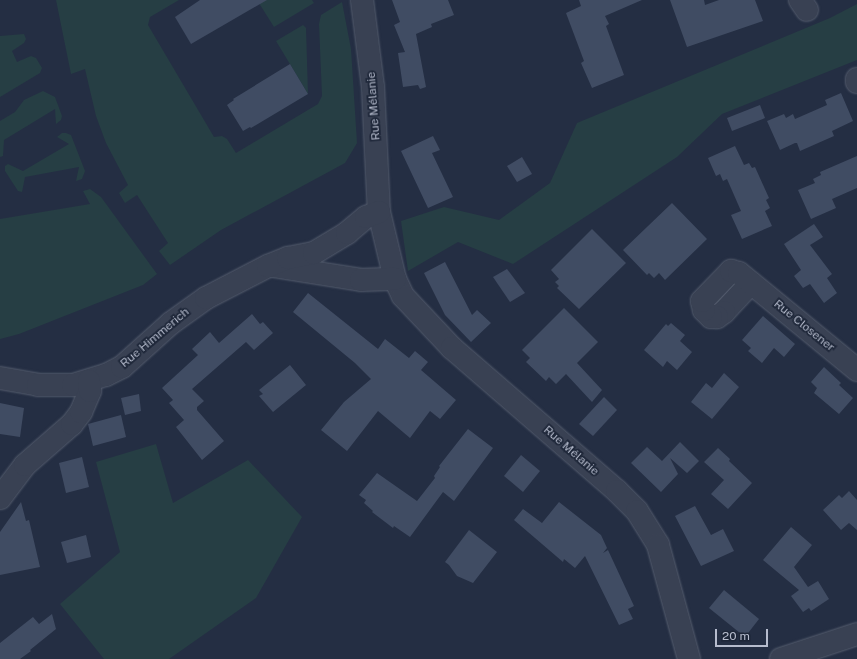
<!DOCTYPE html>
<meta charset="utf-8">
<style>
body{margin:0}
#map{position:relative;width:857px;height:659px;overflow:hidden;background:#242e43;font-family:"Public Sans",sans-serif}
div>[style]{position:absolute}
.green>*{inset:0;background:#263e44}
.building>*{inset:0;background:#404c63}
.roads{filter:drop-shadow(0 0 1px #545c6d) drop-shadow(0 0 1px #545c6d)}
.minor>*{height:22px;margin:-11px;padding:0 11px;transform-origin:11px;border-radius:11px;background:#394153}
span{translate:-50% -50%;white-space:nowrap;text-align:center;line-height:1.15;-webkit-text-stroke:3.5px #1d2638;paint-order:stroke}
.street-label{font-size:12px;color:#b6bccd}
.scale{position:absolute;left:715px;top:629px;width:53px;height:18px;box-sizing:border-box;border:2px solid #b6bccd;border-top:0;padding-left:5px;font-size:12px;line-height:14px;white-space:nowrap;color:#b6bccd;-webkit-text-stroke:3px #1d2638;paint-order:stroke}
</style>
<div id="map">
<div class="green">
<i style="clip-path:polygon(56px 0,179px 0,150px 17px,148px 25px,214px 137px,222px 136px,227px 139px,236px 153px,318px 104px,322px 96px,319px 24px,321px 15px,342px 2px,351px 49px,357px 143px,345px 163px,221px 230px,170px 265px,159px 251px,168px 243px,137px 195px,125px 203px,119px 193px,128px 185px,106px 143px,96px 116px,85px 69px,71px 74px)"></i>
<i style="clip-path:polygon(257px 0,312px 0,314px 3px,274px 27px)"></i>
<i style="clip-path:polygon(857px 4px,857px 60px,722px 114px,677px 157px,513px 264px,458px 242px,408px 271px,401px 221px,444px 207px,499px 220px,550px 183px,577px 123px,830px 18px)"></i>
<i style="clip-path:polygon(303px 25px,306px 28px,308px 94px,276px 41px)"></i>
<i style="clip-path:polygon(24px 34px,26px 39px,24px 43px,12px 51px,17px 62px,31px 56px,36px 58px,42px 68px,40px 73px,0 97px,0 36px)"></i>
<i style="clip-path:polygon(43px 91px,55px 97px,62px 116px,61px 120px,56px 124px,55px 109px,4px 140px,3px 156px,0 157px,0 121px,15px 112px,24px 100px)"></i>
<i style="clip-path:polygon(62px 133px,66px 133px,71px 135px,85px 171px,82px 179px,76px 181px,79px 167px,25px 177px,22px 192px,18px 191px,5px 171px,5px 166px,8px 164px,23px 171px,69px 144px,57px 137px)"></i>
<i style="clip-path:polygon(90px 189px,101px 197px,157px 274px,143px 285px,19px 334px,0 339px,0 219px,90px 204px,83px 191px)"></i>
<i style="clip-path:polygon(156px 444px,173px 503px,248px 460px,302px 517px,256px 598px,169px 659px,104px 659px,60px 604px,120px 552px,96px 462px)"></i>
</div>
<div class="building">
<i style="clip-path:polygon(200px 0,267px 0,191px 44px,175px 17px)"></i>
<i style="clip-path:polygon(392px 0,448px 0,454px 15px,431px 24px,432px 27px,416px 34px,426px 87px,420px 89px,418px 85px,403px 87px,398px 53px,405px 52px,394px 25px,400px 22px)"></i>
<i style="clip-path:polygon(579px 0,642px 0,605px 16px,609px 24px,606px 26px,624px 75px,592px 88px,581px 63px,584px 61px,566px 13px,581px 6px)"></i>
<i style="clip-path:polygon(670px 0,704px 0,705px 5px,719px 0,755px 0,763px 21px,687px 47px)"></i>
<i style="clip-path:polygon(290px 64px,308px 94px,251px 128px,250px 127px,243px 131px,227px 105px,234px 100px,233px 99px)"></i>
<i style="clip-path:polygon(841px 93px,853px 121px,832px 131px,834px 136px,800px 151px,797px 143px,795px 143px,780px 150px,767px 121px,784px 114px,786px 118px,793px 114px,795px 119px,827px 105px,825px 100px)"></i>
<i style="clip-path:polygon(760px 105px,765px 118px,732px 131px,727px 118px)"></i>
<i style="clip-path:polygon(433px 136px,440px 150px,432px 153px,453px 197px,428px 208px,401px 151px)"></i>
<i style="clip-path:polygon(735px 146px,744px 165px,749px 163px,752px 168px,755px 167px,769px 198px,766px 200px,770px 208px,765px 211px,772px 226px,742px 239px,731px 215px,741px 211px,727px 179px,723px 181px,720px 174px,716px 176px,708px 158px)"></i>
<i style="clip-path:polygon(857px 156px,857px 188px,832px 199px,836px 208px,811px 219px,798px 190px,815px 183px,813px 179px,821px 175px,820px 172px)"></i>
<i style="clip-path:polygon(522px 157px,532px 174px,517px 182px,507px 166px)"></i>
<i style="clip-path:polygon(672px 203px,707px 239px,665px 280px,659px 273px,654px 278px,649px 273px,647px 275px,623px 250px)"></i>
<i style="clip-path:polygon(814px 224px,823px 237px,810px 245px,832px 274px,827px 278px,837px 293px,824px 303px,810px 284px,803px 288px,794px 276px,801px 270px,784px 244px)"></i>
<i style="clip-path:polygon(592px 229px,626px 263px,579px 309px,557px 288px,559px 286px,555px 282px,559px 279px,551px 270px)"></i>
<i style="clip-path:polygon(445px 262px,472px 315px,477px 310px,491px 323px,471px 342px,445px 315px,424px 273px)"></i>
<i style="clip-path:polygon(507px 269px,525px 293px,510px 302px,493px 277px)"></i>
<i style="clip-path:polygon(308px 293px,378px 349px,385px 339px,409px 358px,415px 351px,428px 362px,421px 370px,456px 400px,440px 419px,430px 411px,410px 438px,378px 411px,347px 451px,321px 430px,344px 402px,371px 379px,355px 363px,293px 312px)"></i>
<i style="clip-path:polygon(564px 308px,598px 342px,577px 363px,602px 390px,592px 402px,566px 374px,556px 384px,549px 377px,546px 381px,526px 362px,530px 358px,522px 350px)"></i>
<i style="clip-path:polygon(252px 314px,260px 324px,263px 322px,273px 333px,254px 350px,246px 342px,192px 389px,204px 401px,197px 407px,197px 410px,224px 441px,202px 460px,176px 427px,184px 420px,169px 403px,173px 400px,162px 388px,198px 355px,192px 349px,210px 332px,219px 343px)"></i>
<i style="clip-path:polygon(763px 316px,795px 344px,784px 357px,774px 348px,762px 363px,748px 351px,751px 348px,742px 340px)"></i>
<i style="clip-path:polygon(671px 323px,685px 335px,680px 341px,692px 352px,677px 370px,667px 361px,663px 367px,644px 350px,666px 324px,668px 326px)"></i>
<i style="clip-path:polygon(290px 365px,306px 385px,273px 412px,259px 396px,263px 394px,259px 390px)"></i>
<i style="clip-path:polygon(824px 367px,841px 383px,839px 385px,853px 398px,839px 414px,814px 393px,817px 388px,811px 382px)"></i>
<i style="clip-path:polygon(724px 373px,739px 387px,712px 419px,691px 402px,706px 383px,712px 388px)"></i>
<i style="clip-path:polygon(139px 394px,141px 411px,125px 415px,121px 398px)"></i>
<i style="clip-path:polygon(604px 397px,617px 410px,593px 436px,579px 424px)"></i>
<i style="clip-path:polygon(0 403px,24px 408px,20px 437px,0 434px)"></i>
<i style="clip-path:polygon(121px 415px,126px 437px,93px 446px,88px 424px)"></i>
<i style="clip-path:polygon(468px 429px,493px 448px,454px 501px,443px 492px,410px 537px,394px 526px,393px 528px,372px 512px,373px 511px,364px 503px,366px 500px,359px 495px,377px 473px,417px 501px,435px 478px,434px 476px,440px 467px,439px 466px)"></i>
<i style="clip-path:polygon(680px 442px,699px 461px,687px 473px,670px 458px,678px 474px,661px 492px,631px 463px,647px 447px,662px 461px)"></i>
<i style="clip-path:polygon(718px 448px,730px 459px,729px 461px,752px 483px,728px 509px,711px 494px,724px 480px,704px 462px)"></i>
<i style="clip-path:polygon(521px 455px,540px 471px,523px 492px,504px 476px)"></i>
<i style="clip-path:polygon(82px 457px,89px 487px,66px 493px,59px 463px)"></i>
<i style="clip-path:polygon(849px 491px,857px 500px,857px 530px,849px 523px,841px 530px,823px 510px,839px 495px,842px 498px)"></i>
<i style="clip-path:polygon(21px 502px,26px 521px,29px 520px,40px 567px,0 575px,0 532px)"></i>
<i style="clip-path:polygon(559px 502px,601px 535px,607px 548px,603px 553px,608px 550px,634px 606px,628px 609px,633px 619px,619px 625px,585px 556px,575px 568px,564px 559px,563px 562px,514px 520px,523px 509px,542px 523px)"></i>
<i style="clip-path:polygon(695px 506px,711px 535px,723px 529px,734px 551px,701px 566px,675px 516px)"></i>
<i style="clip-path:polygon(791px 527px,812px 545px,794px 567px,808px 587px,818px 581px,829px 599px,811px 611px,809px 608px,803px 612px,791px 596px,799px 590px,763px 560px)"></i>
<i style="clip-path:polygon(469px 530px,497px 552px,473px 583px,457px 576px,449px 565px,445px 562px)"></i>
<i style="clip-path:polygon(86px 535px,91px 557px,67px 563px,61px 542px)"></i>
<i style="clip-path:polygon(724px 590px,759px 619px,745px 637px,709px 608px)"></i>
<i style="clip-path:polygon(52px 614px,56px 629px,30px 650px,31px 651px,20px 659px,0 659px,0 643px,33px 617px,39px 624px)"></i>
</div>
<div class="roads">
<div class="minor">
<i style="left:362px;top:0;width:88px;rotate:82.8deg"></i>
<i style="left:373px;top:87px;width:125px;rotate:87.3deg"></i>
<i style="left:379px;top:212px;width:69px;rotate:76.6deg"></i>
<i style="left:395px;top:279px;width:19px;rotate:65deg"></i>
<i style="left:403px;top:296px;width:71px;rotate:46.7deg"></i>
<i style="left:452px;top:348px;width:218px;rotate:40.9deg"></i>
<i style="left:617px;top:491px;width:28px;rotate:45deg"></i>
<i style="left:637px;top:511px;width:40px;rotate:58deg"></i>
<i style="left:658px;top:545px;width:118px;rotate:74.8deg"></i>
<i style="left:800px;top:0;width:12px;rotate:55deg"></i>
<i style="left:857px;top:79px;width:3px;rotate:90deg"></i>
<i style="left:273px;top:266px;width:89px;rotate:9deg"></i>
<i style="left:361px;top:280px;width:34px;rotate:-2deg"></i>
<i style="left:751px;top:283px;width:40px;rotate:133deg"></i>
<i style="left:724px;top:312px;width:9px;rotate:144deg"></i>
<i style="left:717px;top:317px;width:6px;rotate:180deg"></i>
<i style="left:711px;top:317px;width:10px;rotate:-135deg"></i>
<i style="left:704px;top:310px;width:9px;rotate:-103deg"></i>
<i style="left:702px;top:301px;width:42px;rotate:-46deg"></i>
<i style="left:731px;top:271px;width:8px;rotate:14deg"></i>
<i style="left:739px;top:273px;width:153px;rotate:39.4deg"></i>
<i style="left:0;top:378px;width:39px;rotate:10deg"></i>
<i style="left:38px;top:385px;width:35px"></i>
<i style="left:73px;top:385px;width:34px;rotate:-17deg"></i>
<i style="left:106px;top:375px;width:18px;rotate:-27deg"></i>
<i style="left:122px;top:367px;width:66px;rotate:-41.9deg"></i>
<i style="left:171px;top:323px;width:43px;rotate:-35.5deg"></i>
<i style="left:206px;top:298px;width:70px;rotate:-27.3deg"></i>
<i style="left:268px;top:266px;width:22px;rotate:-22deg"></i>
<i style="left:288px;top:258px;width:26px;rotate:-11deg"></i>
<i style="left:314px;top:253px;width:39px;rotate:-31deg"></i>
<i style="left:347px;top:233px;width:25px;rotate:-40deg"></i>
<i style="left:366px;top:217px;width:14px;rotate:-21deg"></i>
<i style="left:0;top:498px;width:41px;rotate:-52.9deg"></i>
<i style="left:25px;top:465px;width:62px;rotate:-41.1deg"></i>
<i style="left:72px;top:424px;width:15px;rotate:-53deg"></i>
<i style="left:81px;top:412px;width:23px;rotate:-67deg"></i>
<i style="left:90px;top:391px;width:10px;rotate:-96deg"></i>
<i style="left:781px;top:659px;width:80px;rotate:-18.2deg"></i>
</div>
</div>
<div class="street-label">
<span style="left:374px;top:106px;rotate:-94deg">Rue Mélanie</span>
<span style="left:804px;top:326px;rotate:39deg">Rue Closener</span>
<span style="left:155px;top:338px;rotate:-40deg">Rue Himmerich</span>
<span style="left:571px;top:451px;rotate:41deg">Rue Mélanie</span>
</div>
<div class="scale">20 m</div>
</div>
